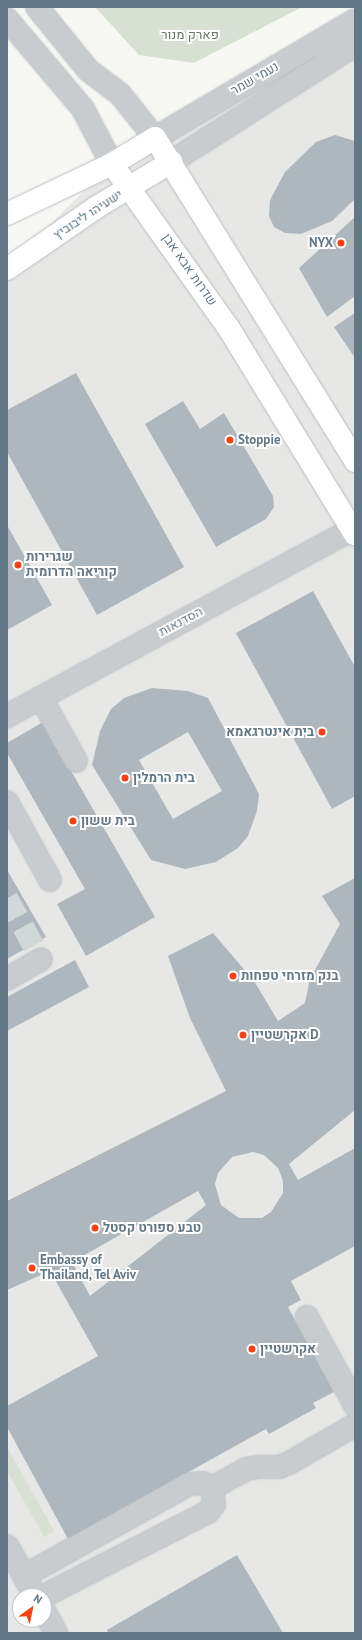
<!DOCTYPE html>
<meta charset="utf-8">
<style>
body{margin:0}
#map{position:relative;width:362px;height:1640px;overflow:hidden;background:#f7f7f3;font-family:"PT Sans",Heebo,sans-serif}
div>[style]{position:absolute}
.built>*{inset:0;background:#e7e8e6}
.green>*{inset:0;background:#d8dfd3}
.building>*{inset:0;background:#aeb7bd}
.minor-tunnel>*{height:22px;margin-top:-11px;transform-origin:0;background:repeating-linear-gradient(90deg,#d2d7d8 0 22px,transparent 0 33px)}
.roads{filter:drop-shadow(0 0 1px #b9bdc1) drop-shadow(0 0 1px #b9bdc1)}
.minor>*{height:22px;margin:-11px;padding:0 11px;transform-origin:11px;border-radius:11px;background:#c8cccf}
.major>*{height:22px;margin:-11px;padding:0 11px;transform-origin:11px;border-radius:11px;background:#fff}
.dots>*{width:11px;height:11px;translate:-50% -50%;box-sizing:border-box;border:2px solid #fff;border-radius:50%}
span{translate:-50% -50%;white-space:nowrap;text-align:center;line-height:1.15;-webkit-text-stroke:4px #fff;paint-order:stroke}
.park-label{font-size:13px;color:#65795e}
.street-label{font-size:13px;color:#627887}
.poi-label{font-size:13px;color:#627887;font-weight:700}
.right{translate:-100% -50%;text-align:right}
.left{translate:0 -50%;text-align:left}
.frame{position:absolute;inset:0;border:8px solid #627887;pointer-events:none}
.north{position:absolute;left:12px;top:1588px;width:40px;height:40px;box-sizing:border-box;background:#fff;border:1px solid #c0c9cf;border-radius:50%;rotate:33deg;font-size:11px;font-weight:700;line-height:16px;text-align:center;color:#627887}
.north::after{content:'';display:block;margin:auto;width:14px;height:18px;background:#f54114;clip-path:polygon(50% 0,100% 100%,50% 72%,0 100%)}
</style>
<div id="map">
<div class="built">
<i style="clip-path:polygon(evenodd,355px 20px,355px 1633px,7px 1633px,7px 266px,112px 164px,355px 20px,20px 1596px,44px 1596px,44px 1620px,20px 1620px,20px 1596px)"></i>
</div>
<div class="green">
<i style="clip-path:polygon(95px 7px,302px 7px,194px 63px,139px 55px)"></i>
<i style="clip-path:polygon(7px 1447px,54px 1531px,44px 1537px,7px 1471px)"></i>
</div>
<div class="building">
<i style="clip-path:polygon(335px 135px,355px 141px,355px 199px,332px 221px,301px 234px,285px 233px,274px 227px,269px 216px,270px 200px,285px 172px,316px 142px)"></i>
<i style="clip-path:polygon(355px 217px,355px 296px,327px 317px,299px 268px)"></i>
<i style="clip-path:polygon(355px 313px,355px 358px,334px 327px)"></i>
<i style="clip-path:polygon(76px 373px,184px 567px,97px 615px,7px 452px,7px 410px)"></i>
<i style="clip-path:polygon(183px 401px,200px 429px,224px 413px,273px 496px,274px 507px,266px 519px,216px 547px,145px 424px)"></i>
<i style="clip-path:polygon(7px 525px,52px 605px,7px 630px)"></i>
<i style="clip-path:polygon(313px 591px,355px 667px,355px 796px,332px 809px,236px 633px)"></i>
<i style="clip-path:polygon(evenodd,152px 688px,188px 691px,208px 698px,259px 794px,257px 811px,248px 836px,238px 848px,216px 862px,185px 869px,151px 860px,92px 765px,100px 731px,111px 709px,124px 698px,152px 688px,188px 732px,222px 791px,173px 819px,139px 760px,188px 732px)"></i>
<i style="clip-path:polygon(43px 722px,155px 917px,86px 956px,57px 904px,85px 889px,7px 753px,7px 743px)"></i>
<i style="clip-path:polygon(7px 870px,46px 937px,7px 959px)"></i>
<i style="clip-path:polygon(evenodd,355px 878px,355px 1110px,289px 1164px,298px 1180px,355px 1148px,355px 1246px,291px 1281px,301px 1300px,288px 1307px,334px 1392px,313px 1403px,316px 1408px,269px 1434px,266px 1429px,68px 1539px,7px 1427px,7px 1406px,98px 1356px,50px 1271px,7px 1290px,7px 1201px,226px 1091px,190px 1018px,168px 956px,213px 933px,254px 981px,278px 1021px,305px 1003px,310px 979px,340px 924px,322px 896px,355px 878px,253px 1152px,264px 1155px,278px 1168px,283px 1181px,283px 1193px,271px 1212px,262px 1218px,239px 1218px,221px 1205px,215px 1184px,218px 1173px,232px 1157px,253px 1152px,355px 878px,198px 1191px,206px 1205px,90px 1296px,72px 1262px,198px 1191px)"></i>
<i style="clip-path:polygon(75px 960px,89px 987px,7px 1031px,7px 997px)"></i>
<i style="clip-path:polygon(237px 1555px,283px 1633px,108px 1633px,107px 1630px)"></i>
</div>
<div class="minor-tunnel">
<i style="left:7px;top:898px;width:70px;rotate:60.9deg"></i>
</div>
<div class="roads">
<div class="minor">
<i style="left:37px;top:7px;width:81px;rotate:51deg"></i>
<i style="left:88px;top:70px;width:40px;rotate:37deg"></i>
<i style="left:120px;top:94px;width:56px;rotate:51.5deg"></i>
<i style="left:155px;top:138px;width:232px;rotate:-30.5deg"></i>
<i style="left:7px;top:19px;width:118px;rotate:49.8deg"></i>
<i style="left:83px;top:109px;width:62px;rotate:62.2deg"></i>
<i style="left:171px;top:162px;width:218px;rotate:-32.5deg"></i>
<i style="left:41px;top:698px;width:72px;rotate:60.9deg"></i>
<i style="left:7px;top:716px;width:396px;rotate:-28.4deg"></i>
<i style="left:7px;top:802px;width:89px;rotate:61.1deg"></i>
<i style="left:7px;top:979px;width:39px;rotate:-30deg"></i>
<i style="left:307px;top:1317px;width:100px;rotate:61.4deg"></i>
<i style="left:212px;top:1488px;width:39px;rotate:-29deg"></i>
<i style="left:246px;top:1469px;width:11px;rotate:-10deg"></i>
<i style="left:257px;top:1467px;width:22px"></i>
<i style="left:279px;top:1467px;width:11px;rotate:-22deg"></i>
<i style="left:289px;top:1463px;width:76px;rotate:-29.9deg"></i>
<i style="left:7px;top:1546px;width:48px;rotate:60.3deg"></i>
<i style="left:24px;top:1576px;width:189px;rotate:-29.1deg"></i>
<i style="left:189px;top:1484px;width:14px;rotate:-4deg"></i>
<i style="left:203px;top:1483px;width:10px;rotate:29deg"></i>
<i style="left:212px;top:1488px;width:16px;rotate:83deg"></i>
<i style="left:214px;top:1504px;width:10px;rotate:127deg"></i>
<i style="left:208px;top:1512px;width:184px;rotate:152.9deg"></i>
<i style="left:44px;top:1611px;width:25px;rotate:61deg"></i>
</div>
<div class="major">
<i style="left:112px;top:164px;width:200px;rotate:54.6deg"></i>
<i style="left:228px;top:327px;width:243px;rotate:58.5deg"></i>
<i style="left:7px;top:214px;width:116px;rotate:-25.5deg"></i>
<i style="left:112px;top:164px;width:50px;rotate:-31.2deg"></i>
<i style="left:155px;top:138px;width:380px;rotate:58.2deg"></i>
<i style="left:7px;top:269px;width:109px;rotate:-34.6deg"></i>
<i style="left:97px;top:207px;width:87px;rotate:-31.3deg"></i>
</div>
</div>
<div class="dots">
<i style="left:341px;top:243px;background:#f54114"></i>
<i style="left:230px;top:440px;background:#f54114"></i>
<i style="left:18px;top:565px;background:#f54114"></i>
<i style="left:322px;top:732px;background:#f54114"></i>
<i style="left:125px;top:778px;background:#f54114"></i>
<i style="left:73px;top:821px;background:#f54114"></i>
<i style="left:233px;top:976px;background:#f54114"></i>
<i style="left:243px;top:1035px;background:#f54114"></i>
<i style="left:95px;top:1228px;background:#f54114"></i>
<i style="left:32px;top:1268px;background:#f54114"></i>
<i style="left:252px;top:1349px;background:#f54114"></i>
</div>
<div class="park-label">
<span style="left:190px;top:35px">פארק מנור</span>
</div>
<div class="street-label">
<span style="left:255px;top:79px;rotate:-30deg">נעמי שמר</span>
<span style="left:88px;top:215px;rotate:-33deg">ישעיהו ליבוביץ</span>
<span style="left:189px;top:270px;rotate:55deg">שדרות אבא אבן</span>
<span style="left:181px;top:622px;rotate:-28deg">הסדנאות</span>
</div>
<div class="poi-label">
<span class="right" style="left:333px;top:243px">NYX</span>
<span class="left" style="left:238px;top:440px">Stoppie</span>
<span class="left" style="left:26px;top:565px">שגרירות<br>קוריאה הדרומית</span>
<span class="right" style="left:314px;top:732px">בית אינטרגאמא</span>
<span class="left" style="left:133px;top:778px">בית הרמלין</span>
<span class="left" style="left:81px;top:821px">בית ששון</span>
<span class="left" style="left:241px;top:976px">בנק מזרחי טפחות</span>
<span class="left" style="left:251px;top:1035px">אקרשטיין D</span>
<span class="left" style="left:103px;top:1228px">טבע ספורט קסטל</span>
<span class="left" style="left:40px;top:1268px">Embassy of<br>Thailand, Tel Aviv</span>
<span class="left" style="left:260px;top:1349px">אקרשטיין</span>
</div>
<div class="frame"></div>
<div class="north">N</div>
</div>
